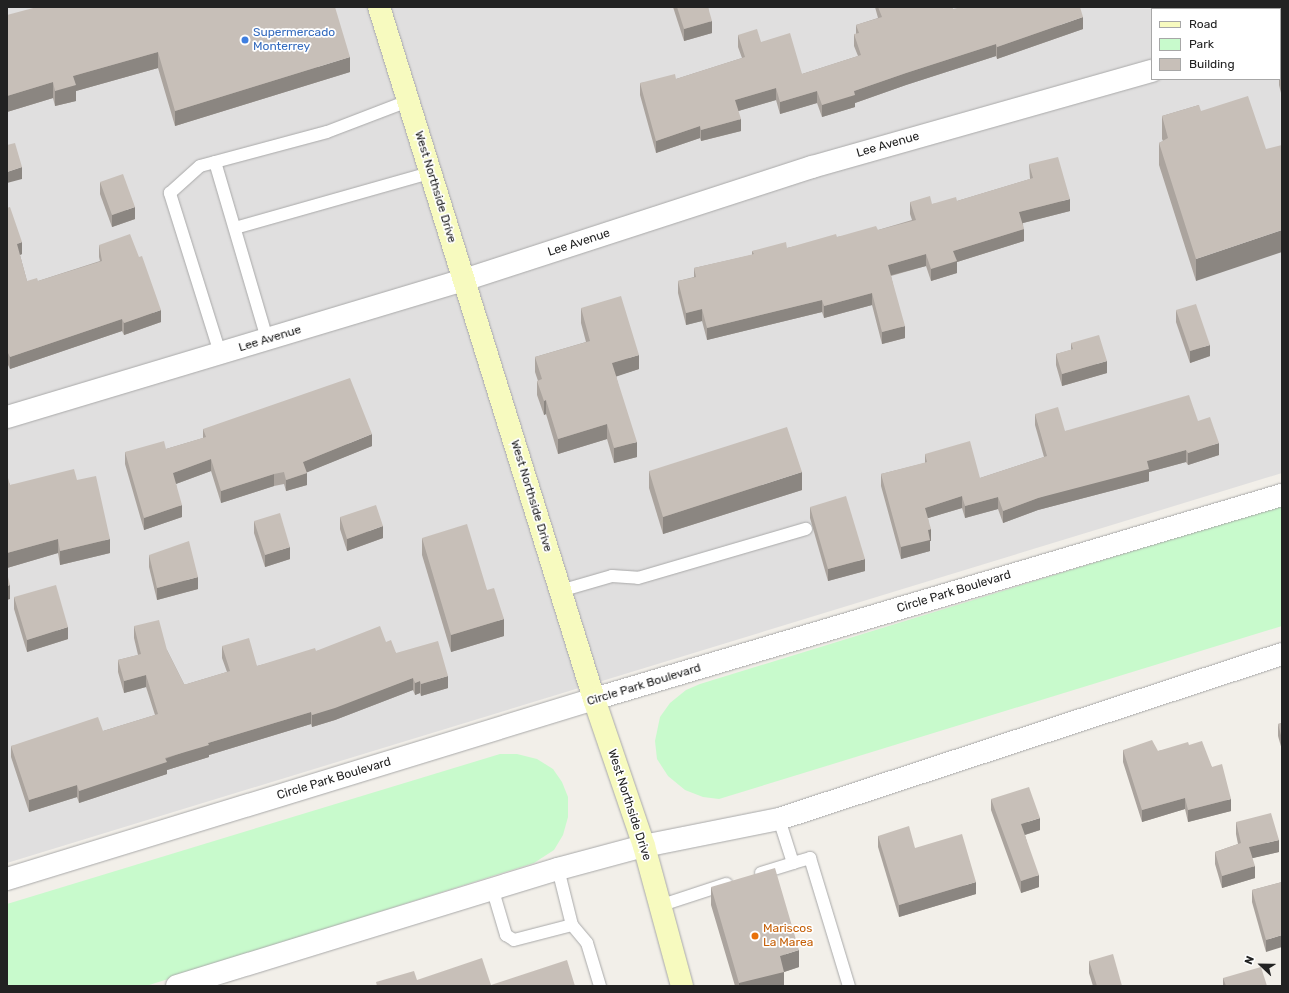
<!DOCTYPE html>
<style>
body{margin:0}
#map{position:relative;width:1289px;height:993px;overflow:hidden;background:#f2efe9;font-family:Rubik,sans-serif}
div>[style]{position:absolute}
.residential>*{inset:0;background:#e0dfdf}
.park>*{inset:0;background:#c8facc}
.roads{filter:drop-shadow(0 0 1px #a9a9a9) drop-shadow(0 0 1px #a9a9a9)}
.lane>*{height:12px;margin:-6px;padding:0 6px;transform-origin:6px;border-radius:6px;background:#fff}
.street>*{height:22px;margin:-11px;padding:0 11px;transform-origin:11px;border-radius:11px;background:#fff}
.secondary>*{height:22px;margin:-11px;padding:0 11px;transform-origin:11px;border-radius:11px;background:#f7fabf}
.wall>*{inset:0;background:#aba49e}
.shaded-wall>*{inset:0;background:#8b8681}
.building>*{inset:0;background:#c7bfb8}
.dots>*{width:11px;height:11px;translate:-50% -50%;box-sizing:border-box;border:2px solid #fff;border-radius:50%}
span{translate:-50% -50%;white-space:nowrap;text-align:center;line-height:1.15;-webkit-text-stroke:3.5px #fff;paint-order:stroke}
.shop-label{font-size:12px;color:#366cbe}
.left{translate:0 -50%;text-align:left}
.street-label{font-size:12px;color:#222}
.food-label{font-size:12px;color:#c56008}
.frame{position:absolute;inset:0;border:8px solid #222;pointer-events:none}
.legend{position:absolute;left:1151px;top:8px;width:130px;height:72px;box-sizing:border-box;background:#fff;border:1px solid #a7a7a7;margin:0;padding:5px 7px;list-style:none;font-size:12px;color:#222}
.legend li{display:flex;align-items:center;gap:8px;height:20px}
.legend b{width:20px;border:1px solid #a7a7a7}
.north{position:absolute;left:1241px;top:945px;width:40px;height:40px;-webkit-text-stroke:3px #fff;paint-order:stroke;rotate:292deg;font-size:11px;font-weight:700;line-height:16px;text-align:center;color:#222}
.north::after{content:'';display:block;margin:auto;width:14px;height:18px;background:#222;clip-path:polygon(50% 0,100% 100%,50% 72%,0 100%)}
</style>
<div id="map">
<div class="residential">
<i style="clip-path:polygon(evenodd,7px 7px,1282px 7px,1282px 473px,7px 863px,7px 7px,1152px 9px,1280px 9px,1280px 79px,1152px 79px,1152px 9px)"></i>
</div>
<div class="park">
<i style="clip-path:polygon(1282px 505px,1282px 626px,719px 799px,703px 797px,685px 790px,668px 776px,657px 759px,655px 741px,660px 717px,670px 703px,686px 690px,700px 684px)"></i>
<i style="clip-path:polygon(500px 754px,517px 754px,537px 759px,553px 769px,562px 782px,568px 797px,568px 817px,563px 835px,554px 850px,534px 863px,146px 986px,7px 986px,7px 904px)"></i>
</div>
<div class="roads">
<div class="lane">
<i style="left:215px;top:162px;width:184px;rotate:73.6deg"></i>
<i style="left:235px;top:228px;width:203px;rotate:-15.8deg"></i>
<i style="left:220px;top:353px;width:168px;rotate:-107.4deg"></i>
<i style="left:170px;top:193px;width:40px;rotate:-42deg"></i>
<i style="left:200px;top:166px;width:131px;rotate:-15deg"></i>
<i style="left:327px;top:132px;width:87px;rotate:-20.9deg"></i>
<i style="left:560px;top:591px;width:54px;rotate:-16.1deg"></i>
<i style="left:612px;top:576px;width:26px;rotate:4deg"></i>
<i style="left:638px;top:578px;width:175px;rotate:-16.3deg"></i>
<i style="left:793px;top:863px;width:18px;rotate:-16deg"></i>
<i style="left:810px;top:858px;width:134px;rotate:73.1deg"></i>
<i style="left:558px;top:869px;width:58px;rotate:76deg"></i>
<i style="left:761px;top:873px;width:34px;rotate:-17deg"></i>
<i style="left:793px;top:863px;width:46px;rotate:-107.7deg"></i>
<i style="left:493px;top:891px;width:46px;rotate:73.5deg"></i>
<i style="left:506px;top:935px;width:9px;rotate:32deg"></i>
<i style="left:514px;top:940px;width:60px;rotate:-14.5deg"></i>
<i style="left:572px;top:925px;width:23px;rotate:50deg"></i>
<i style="left:587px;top:943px;width:45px;rotate:73.2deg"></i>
<i style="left:659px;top:906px;width:71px;rotate:-18.2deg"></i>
</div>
<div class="street">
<i style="left:1280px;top:35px;width:2px;rotate:-27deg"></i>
<i style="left:7px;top:417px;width:477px;rotate:-16.7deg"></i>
<i style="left:464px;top:280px;width:366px;rotate:-18deg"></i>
<i style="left:812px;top:167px;width:353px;rotate:-15.8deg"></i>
<i style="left:7px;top:879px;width:614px;rotate:-17.05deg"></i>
<i style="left:594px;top:699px;width:718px;rotate:-16.52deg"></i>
<i style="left:177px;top:986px;width:399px;rotate:-17.1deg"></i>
<i style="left:558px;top:869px;width:89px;rotate:-15deg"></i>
<i style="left:644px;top:846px;width:138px;rotate:-11.3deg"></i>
<i style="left:779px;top:819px;width:529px;rotate:-18.16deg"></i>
</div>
<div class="secondary">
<i style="left:379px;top:7px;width:725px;rotate:72.74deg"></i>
<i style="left:594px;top:699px;width:155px;rotate:71.2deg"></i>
<i style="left:644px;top:846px;width:145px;rotate:74.8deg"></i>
</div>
</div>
<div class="wall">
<i style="clip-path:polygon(673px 7px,708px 7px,712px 33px,684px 41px)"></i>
<i style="clip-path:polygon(875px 7px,953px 7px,953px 9px,1083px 29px,997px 59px,996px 56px,906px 85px,855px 103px,855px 107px,822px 117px,817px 103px,780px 114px,776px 100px,738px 111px,741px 131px,701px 141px,700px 138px,656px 153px,640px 95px,640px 83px,676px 79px,742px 58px,738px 47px,738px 35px,761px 42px,802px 74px,858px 56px,854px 46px,854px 34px,856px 34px,856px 25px,878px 18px)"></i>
<i style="clip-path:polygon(7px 15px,350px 72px,175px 126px,158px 68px,76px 91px,76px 101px,55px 106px,53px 98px,7px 112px)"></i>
<i style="clip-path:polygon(1282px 62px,1282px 97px,1279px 85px,1279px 79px,1280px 79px,1280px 63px)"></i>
<i style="clip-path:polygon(1199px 105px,1196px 281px,1159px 165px,1159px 143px,1163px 141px,1162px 139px,1162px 116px)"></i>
<i style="clip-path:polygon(1029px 164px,1070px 211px,1023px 223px,1024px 241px,957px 262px,957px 273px,931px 281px,926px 266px,891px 276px,905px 338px,882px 344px,872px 305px,824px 318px,822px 312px,707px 340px,702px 321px,686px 325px,678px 293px,678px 281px,694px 277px,694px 268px,752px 255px,752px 251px,787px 248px,837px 237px,878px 230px,912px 220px,910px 214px,910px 202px,932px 204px,957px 201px,1030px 179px)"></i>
<i style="clip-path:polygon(100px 182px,135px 219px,112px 227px,100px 194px)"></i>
<i style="clip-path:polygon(7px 208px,22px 254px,20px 255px,27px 281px,38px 281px,100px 261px,99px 257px,99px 245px,161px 322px,124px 335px,122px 331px,10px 369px,8px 365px,7px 365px)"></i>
<i style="clip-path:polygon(581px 308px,639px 369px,616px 376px,637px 457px,614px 463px,607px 439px,558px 454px,546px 414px,544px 415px,537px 395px,537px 381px,538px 381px,535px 372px,535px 357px,586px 342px,581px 323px)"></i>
<i style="clip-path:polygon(1176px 310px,1210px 356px,1190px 363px,1176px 322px)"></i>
<i style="clip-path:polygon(1071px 343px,1107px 373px,1062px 386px,1056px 365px,1056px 354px,1071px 350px)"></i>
<i style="clip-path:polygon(1035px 414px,1065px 431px,1198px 421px,1219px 455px,1188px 465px,1186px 462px,1149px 472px,1149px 481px,1038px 510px,1003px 523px,998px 509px,965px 518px,962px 508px,928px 518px,931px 541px,930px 541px,930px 551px,901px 559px,881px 486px,881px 474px,925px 463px,925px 454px,980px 478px,1044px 457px,1035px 425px)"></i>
<i style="clip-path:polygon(203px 429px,372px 446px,307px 472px,307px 485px,286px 491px,284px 484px,274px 486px,221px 503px,211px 471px,176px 484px,182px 517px,144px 530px,125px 464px,125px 452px,166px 449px,203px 438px)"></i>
<i style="clip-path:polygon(649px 471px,802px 490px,663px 534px,649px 488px)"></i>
<i style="clip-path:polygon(7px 478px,10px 485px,77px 480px,110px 553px,60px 565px,58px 553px,7px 568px)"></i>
<i style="clip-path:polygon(810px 507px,865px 571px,828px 581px,810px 518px)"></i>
<i style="clip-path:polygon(340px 517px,383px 538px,347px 551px,340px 529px)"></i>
<i style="clip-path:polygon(254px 521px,290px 559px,265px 567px,254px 533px)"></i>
<i style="clip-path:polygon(422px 538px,487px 590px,504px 636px,451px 652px,422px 555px)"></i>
<i style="clip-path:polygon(149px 555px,198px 589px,157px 600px,149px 567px)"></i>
<i style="clip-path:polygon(14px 597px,68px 639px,27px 652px,14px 609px)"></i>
<i style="clip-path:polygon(134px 626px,167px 650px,184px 684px,187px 684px,227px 672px,222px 658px,222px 646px,257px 666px,316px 651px,386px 642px,396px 653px,448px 688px,421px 696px,420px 693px,415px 695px,413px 690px,335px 720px,312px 727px,311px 724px,209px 755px,209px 757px,167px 770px,167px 774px,79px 803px,77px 797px,29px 812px,11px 757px,11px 746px,103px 731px,155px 715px,146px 687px,124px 693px,118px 672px,118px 660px,138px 655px,134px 638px)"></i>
<i style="clip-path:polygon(1282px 723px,1282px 750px,1278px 736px,1278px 724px)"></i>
<i style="clip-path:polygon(1189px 745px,1212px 767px,1231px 811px,1188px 822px,1185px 809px,1142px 822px,1123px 762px,1123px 750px,1158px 751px)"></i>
<i style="clip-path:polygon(991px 799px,1040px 830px,1025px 835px,1039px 887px,1021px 893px,991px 810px)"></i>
<i style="clip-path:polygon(1236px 822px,1279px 852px,1252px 858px,1255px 878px,1222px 888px,1215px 864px,1215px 852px,1238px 844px,1236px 834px)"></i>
<i style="clip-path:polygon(878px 836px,915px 848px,976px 894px,899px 917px,878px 847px)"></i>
<i style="clip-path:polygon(1282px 882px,1266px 952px,1252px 902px,1252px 890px)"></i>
<i style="clip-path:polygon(711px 887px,799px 967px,784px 972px,784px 986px,735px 986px,711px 905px)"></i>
<i style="clip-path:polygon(1089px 961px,1122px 986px,1093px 986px,1089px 973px)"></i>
<i style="clip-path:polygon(1223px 978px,1267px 986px,1223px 986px)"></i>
</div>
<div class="shaded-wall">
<i style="clip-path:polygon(1083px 17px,1083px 29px,997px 59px,997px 47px)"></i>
<i style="clip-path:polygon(712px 21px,712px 33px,684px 41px,684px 29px)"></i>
<i style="clip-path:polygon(996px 44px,996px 56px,906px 85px,855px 103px,855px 107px,822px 117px,822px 105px,854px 91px,906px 73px)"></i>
<i style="clip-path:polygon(158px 52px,158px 68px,76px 91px,76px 101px,55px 106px,55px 91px,73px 76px)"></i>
<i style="clip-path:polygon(350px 57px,350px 72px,175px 126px,175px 111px)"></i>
<i style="clip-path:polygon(53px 82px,53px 98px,7px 112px,7px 96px)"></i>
<i style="clip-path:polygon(776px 88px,776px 100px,735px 112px,735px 100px)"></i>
<i style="clip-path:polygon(817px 91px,817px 103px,780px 114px,780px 102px)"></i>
<i style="clip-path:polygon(741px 119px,741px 131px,701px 141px,701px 130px)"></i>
<i style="clip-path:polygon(700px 126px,700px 138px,656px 153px,656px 141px)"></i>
<i style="clip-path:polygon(22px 167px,22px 179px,7px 183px,7px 172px)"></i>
<i style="clip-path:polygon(1070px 199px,1070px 211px,1019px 224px,1019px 212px)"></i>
<i style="clip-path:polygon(135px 207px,135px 219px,112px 227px,112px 215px)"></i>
<i style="clip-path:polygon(1024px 229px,1024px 241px,957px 262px,957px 273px,931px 281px,931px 269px,953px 251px)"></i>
<i style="clip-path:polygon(1282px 230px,1282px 252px,1196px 281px,1196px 259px)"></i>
<i style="clip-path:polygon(22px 242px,22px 254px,17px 256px,17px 244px)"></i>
<i style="clip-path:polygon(926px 254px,926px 266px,888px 276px,888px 265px)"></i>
<i style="clip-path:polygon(872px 293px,872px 305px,824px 318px,824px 306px)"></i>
<i style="clip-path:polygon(822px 300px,822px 312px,707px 340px,707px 328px)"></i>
<i style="clip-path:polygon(702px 309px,702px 321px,686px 325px,686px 313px)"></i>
<i style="clip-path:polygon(161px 310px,161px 322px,124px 335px,124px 323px)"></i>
<i style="clip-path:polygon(122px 319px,122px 331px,10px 369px,10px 357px)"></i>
<i style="clip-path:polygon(905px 326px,905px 338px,882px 344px,882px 332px)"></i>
<i style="clip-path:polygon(1210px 345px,1210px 356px,1190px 363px,1190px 351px)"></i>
<i style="clip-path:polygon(8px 353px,8px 365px,7px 365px,7px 354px)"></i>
<i style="clip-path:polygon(639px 355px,639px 369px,612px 378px,612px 363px)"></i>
<i style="clip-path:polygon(1107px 361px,1107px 373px,1062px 386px,1062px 374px)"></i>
<i style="clip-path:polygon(546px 400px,546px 414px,544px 415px,544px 401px)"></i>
<i style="clip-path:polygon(607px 424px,607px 439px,558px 454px,558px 439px)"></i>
<i style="clip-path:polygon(372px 434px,372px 446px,303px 474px,303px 462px)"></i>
<i style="clip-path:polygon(637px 442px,637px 457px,614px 463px,614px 448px)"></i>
<i style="clip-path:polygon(1219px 443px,1219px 455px,1188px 465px,1188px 453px)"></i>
<i style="clip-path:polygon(1186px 450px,1186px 462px,1149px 472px,1149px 481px,1038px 510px,1003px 523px,1003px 511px,1038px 498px,1147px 461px)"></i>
<i style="clip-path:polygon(211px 459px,211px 471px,173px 485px,173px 473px)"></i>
<i style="clip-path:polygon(802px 472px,802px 490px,663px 534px,663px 517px)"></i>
<i style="clip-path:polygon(307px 473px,307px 485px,286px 491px,286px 480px)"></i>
<i style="clip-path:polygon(274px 474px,274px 486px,221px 503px,221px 491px)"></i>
<i style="clip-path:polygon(962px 496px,962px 508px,925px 519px,925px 508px)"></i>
<i style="clip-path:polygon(998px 497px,998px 509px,965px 518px,965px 506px)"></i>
<i style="clip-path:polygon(182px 505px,182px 517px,144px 530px,144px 518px)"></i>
<i style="clip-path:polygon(383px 526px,383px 538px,347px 551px,347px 539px)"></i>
<i style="clip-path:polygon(931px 529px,931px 541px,930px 541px,930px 551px,901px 559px,901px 547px,928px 530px)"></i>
<i style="clip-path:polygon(58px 539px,58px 553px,7px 568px,7px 553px)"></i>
<i style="clip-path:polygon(110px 539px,110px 553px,60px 565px,60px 551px)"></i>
<i style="clip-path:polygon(290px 547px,290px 559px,265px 567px,265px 555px)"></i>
<i style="clip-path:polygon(865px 559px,865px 571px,828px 581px,828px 569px)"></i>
<i style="clip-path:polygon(198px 577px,198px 589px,157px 600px,157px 588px)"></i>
<i style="clip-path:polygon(10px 585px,10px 599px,7px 600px,7px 586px)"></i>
<i style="clip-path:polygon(504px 619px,504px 636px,451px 652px,451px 635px)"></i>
<i style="clip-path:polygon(68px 627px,68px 639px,27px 652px,27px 640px)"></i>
<i style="clip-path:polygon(146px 675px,146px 687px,124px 693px,124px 681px)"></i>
<i style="clip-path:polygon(448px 676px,448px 688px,421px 696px,421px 684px)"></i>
<i style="clip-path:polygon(413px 678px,413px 690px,335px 720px,312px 727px,312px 715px)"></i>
<i style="clip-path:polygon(420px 681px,420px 693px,415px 695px,415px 683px)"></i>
<i style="clip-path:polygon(311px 712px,311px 724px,209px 755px,209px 757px,167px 770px,167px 774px,79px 803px,79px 791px,208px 743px)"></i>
<i style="clip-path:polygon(77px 785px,77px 797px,29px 812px,29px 800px)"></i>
<i style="clip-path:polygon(1185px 798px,1185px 809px,1142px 822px,1142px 810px)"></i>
<i style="clip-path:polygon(1231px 799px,1231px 811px,1188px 822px,1188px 810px)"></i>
<i style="clip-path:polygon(1040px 818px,1040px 830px,1021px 836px,1021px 824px)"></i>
<i style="clip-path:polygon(1279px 840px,1279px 852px,1249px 859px,1249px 847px)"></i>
<i style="clip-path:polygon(1255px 866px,1255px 878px,1222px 888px,1222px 876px)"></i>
<i style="clip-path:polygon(1039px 875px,1039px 887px,1021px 893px,1021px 881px)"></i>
<i style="clip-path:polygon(976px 882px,976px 894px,899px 917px,899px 905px)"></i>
<i style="clip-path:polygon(1282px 935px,1282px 947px,1266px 952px,1266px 940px)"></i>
<i style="clip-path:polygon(799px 950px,799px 967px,784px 972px,784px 986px,739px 986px,739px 983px,780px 956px)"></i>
</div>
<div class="building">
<i style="clip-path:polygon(37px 7px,335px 7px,350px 57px,175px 111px,158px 52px,73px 76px,76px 85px,55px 91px,53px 82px,7px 96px,7px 15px)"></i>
<i style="clip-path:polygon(677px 7px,708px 7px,712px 21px,684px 29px)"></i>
<i style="clip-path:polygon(878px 7px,953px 7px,953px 9px,961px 7px,1080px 7px,1083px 17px,997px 47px,996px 44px,906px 73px,854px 91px,855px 95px,822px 105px,817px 91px,780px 102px,776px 88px,735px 100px,741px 119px,701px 130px,700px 126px,656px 141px,640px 83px,675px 74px,676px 79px,745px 57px,738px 35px,757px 29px,761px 42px,790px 33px,802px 74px,861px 55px,854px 34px,859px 33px,856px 25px,882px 17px)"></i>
<i style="clip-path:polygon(1282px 62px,1282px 75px,1280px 67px,1280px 63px)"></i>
<i style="clip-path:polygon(1248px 96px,1266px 149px,1282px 145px,1282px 230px,1196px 259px,1159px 143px,1168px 138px,1162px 116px,1199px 105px,1201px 111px)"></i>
<i style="clip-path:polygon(15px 143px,22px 167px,7px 172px,7px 145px)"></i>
<i style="clip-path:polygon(1058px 157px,1070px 199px,1019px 212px,1024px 229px,953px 251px,957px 261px,931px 269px,926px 254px,888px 265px,905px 326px,882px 332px,872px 293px,824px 306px,822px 300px,707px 328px,702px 309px,686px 313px,678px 281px,696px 277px,694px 268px,754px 254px,752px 251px,786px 242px,787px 248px,836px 234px,837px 237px,876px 226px,878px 230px,916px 220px,910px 202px,930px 196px,932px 204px,956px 197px,957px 201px,1033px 178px,1029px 164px)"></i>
<i style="clip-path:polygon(123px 174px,135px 207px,112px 215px,100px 182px)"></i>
<i style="clip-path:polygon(10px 207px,22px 242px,17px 244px,27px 281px,37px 278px,38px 281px,102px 261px,99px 245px,130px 234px,139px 257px,142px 256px,161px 310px,124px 323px,122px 319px,10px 357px,8px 353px,7px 354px,7px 208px)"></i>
<i style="clip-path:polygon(621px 296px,639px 355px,612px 363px,637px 442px,614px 448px,607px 424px,558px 439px,546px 400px,544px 401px,537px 381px,542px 379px,535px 357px,590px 341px,581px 308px)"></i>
<i style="clip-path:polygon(1196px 304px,1210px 345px,1190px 351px,1176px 310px)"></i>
<i style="clip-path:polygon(1099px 335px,1107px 361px,1062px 374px,1056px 354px,1073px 349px,1071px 343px)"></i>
<i style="clip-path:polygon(350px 378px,372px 434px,303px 462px,307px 473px,286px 480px,284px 472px,274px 474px,221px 491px,211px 459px,173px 473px,182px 505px,144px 518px,125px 452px,164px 441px,166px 449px,206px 437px,203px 429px)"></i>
<i style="clip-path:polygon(1189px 395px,1198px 421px,1210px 417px,1219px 443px,1188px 453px,1186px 450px,1147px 461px,1149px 469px,1038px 498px,1003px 511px,998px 497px,965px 506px,962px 496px,925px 508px,931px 529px,928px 530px,930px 540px,901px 547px,881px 474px,927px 462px,925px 454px,970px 441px,980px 478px,1047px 456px,1035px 414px,1058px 407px,1065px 431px)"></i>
<i style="clip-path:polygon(787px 427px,802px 472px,663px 517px,649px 471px)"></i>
<i style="clip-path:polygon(74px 469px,77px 480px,96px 476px,110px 539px,60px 551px,58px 539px,7px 553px,7px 478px,8px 478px,10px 485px)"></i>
<i style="clip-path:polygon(846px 496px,865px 559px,828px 569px,810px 507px)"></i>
<i style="clip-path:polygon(376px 505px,383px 526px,347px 539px,340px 517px)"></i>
<i style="clip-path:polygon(280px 513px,290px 547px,265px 555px,254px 521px)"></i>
<i style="clip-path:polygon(467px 524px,487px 590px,494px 588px,504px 619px,451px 635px,422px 538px)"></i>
<i style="clip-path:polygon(189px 541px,198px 577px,157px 588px,149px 555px)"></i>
<i style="clip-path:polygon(7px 573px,10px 585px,7px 586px)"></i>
<i style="clip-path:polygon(56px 585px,68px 627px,27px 640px,14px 597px)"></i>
<i style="clip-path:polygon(159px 620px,167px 650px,184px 684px,187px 684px,230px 671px,222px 646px,249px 638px,257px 666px,315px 648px,316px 651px,380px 626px,386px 642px,391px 640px,396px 653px,438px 641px,448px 676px,421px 684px,420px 681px,415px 683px,413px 678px,335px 708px,312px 715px,311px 712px,208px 743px,209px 745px,165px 758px,167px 762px,79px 791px,77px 785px,29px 800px,11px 746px,98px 717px,103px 731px,158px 714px,146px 675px,124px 681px,118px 660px,141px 654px,134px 626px)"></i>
<i style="clip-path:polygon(1282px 723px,1282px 739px,1278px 724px)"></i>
<i style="clip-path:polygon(1152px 740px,1158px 751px,1188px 742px,1189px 745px,1202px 741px,1212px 767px,1222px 764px,1231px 799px,1188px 810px,1185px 798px,1142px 810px,1123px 750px)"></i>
<i style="clip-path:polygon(1029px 787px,1040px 818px,1021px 824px,1039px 875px,1021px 881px,991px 799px)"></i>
<i style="clip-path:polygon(1271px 813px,1279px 840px,1249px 847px,1255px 866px,1222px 876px,1215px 852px,1241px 843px,1236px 822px)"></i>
<i style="clip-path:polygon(909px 826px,915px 848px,962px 834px,976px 882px,899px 905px,878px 836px)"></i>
<i style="clip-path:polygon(775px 868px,799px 950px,780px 956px,784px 972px,739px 983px,711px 887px)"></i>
<i style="clip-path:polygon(1282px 882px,1282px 935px,1266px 940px,1252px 890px)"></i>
<i style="clip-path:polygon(1113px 954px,1122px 986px,1097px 986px,1089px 961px)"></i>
<i style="clip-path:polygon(482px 958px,491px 985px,567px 960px,575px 986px,377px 986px,376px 982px,414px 971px,417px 980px)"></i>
<i style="clip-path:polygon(1261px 967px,1267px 986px,1226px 986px,1223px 978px)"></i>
</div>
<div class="dots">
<i style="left:245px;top:40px;background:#3f7fe0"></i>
<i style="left:755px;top:936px;background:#e8710a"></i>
</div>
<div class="shop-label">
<span class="left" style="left:253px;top:40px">Supermercado<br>Monterrey</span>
</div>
<div class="street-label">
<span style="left:888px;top:145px;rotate:-16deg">Lee Avenue</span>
<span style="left:435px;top:187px;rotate:73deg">West Northside Drive</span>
<span style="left:579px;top:243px;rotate:-18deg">Lee Avenue</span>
<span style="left:270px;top:339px;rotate:-17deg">Lee Avenue</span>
<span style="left:531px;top:496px;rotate:73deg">West Northside Drive</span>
<span style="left:954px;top:592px;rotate:-17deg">Circle Park Boulevard</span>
<span style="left:644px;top:685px;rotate:-17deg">Circle Park Boulevard</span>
<span style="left:334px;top:779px;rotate:-17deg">Circle Park Boulevard</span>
<span style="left:629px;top:805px;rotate:72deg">West Northside Drive</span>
</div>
<div class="food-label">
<span class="left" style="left:763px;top:936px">Mariscos<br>La Marea</span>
</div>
<div class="frame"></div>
<ul class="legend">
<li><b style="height:5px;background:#f7fabf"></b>Road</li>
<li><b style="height:11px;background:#c8facc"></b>Park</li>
<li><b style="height:11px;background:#c7bfb8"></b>Building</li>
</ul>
<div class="north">N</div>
</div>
